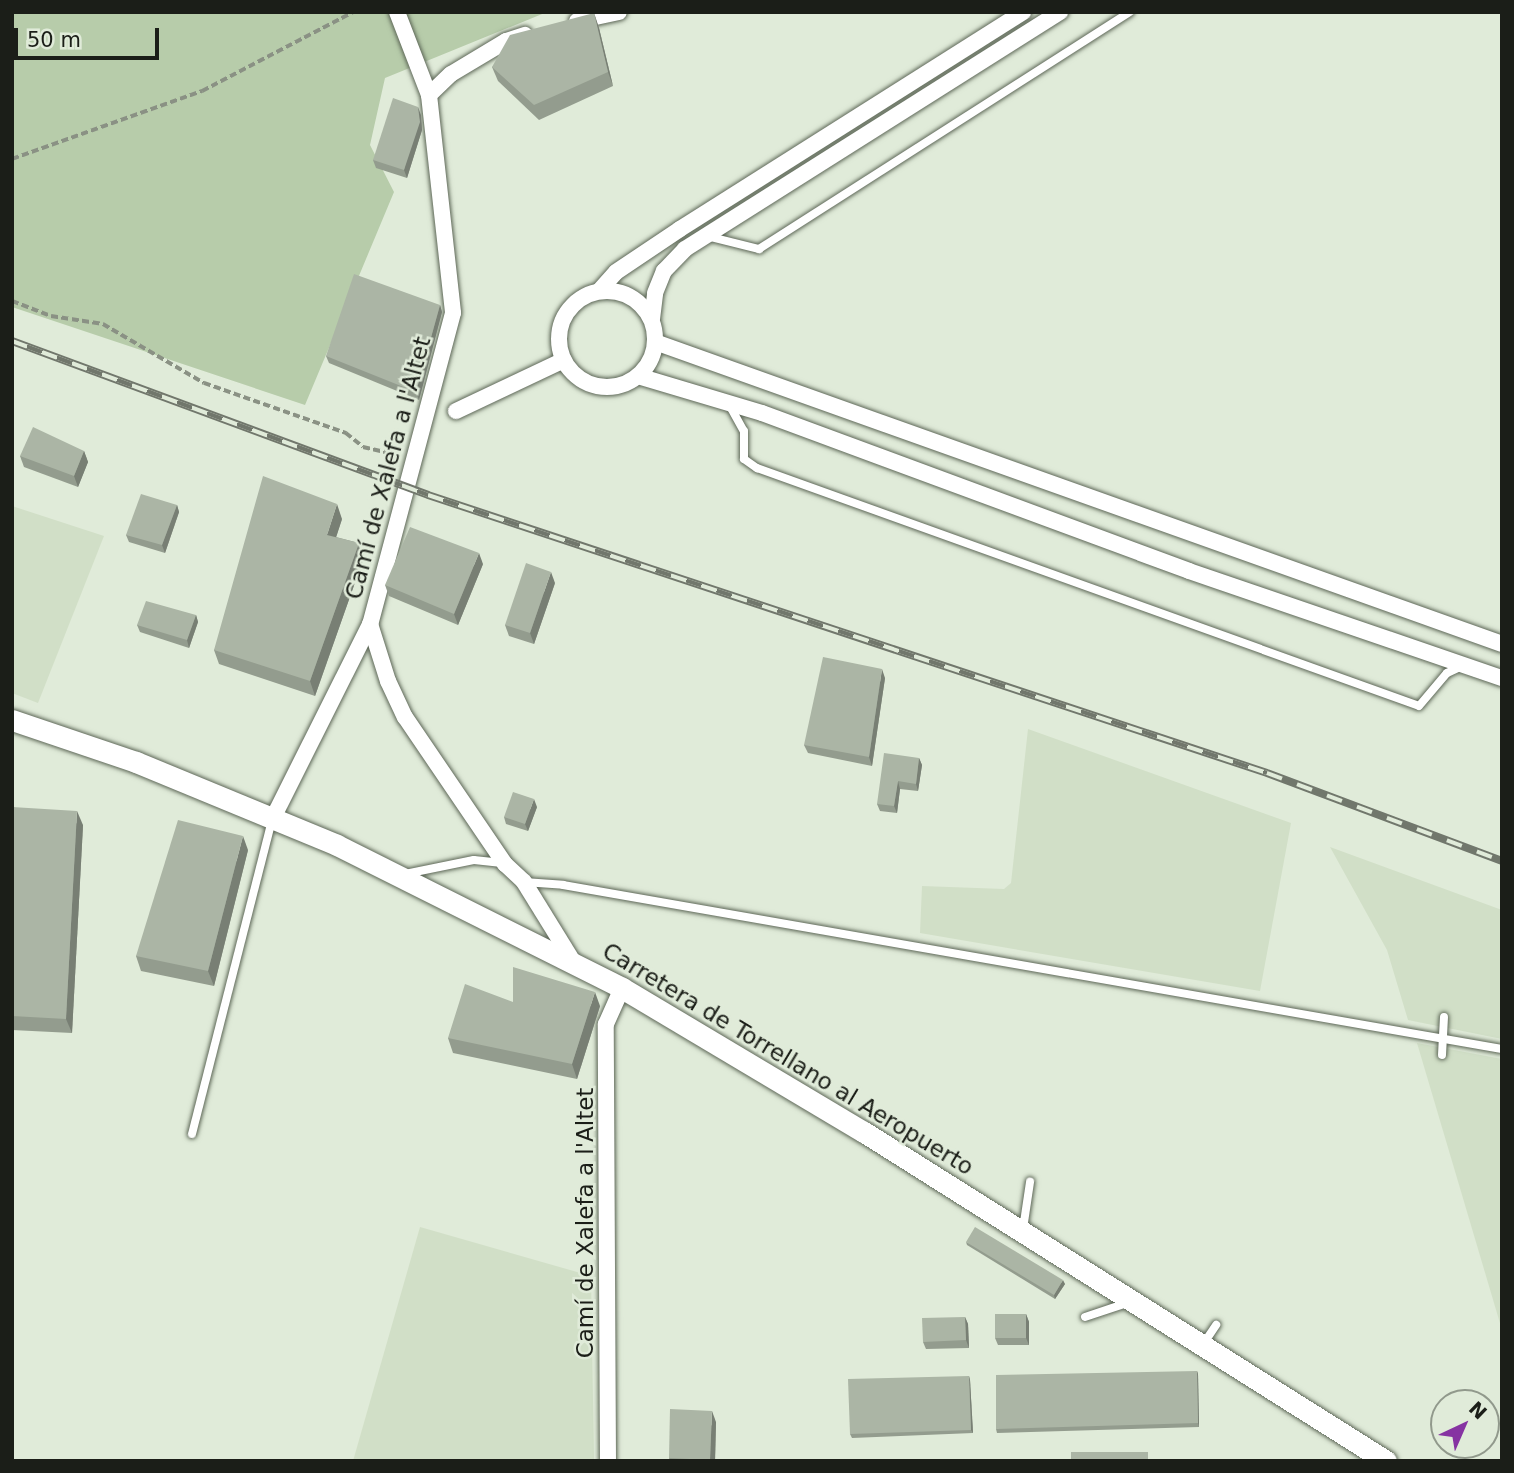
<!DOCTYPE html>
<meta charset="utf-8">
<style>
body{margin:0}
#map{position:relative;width:1514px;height:1473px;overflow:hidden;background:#e0ebd9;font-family:"DejaVu Sans",sans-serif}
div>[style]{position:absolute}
.built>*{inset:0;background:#d1dfc7}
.green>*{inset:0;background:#b7ccaa}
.path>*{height:3.5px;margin-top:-1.75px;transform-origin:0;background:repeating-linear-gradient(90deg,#8a9184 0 7px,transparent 0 10.5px)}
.roads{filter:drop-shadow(0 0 2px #5d6757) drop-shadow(0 0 2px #5d6757)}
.service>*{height:8px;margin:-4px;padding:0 4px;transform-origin:4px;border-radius:4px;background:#fff}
.minor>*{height:16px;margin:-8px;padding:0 8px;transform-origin:8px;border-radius:8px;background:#fff}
.minor>.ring{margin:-8px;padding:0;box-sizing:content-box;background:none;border:16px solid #fff;border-radius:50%}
.tertiary>*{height:21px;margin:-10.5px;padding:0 10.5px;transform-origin:10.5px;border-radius:10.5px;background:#fff}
.rail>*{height:8px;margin-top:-4px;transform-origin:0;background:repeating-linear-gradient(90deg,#e0ebd9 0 16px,#71776c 0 32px);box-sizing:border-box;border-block:2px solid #71776c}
.wall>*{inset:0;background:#939c8e}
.shaded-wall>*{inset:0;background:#787f74}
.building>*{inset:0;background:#abb5a5}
span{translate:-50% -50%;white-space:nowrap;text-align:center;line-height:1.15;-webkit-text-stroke:5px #e0ebd9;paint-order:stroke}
.street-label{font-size:23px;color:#1b1e18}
.frame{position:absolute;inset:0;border:14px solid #1b1e18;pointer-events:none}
.north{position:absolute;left:1430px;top:1389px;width:70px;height:70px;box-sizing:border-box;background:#e0ebd9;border:2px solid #91998c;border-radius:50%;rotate:44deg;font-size:19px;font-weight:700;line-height:28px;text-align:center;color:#1b1e18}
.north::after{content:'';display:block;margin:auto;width:24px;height:32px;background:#8633a2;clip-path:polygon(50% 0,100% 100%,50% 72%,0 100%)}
.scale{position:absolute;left:14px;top:28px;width:145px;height:32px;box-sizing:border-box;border:4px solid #1b1e18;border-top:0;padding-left:9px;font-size:21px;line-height:24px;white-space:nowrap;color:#1b1e18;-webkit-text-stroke:5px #e0ebd9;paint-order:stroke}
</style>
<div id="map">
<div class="built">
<i style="clip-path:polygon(12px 506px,104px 536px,38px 703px,12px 693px)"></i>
<i style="clip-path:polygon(1028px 729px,1291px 823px,1260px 991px,920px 933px,922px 886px,1004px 889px,1011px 883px)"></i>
<i style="clip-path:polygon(1330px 847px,1502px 910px,1502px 1039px,1408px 1020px,1387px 950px)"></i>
<i style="clip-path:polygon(1417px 1043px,1502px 1059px,1502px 1330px)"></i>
<i style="clip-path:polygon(420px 1227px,591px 1276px,594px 1461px,353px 1461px)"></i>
</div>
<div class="green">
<i style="clip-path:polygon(12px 12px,547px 12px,385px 78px,370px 145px,394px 192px,305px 405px,12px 307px)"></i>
</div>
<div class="path">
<i style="left:12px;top:159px;width:202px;rotate:-19.7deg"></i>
<i style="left:202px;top:91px;width:170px;rotate:-27.6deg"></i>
<i style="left:12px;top:301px;width:42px;rotate:21deg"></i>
<i style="left:51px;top:316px;width:53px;rotate:8.7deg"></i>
<i style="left:103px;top:324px;width:117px;rotate:30.3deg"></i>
<i style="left:204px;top:383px;width:151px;rotate:19.4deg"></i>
<i style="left:346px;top:433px;width:22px;rotate:39deg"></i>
<i style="left:363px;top:447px;width:37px;rotate:13deg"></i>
</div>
<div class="roads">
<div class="service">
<i style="left:707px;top:236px;width:54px;rotate:14deg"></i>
<i style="left:759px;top:249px;width:440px;rotate:-32.6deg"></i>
<i style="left:731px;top:408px;width:26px;rotate:61deg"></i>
<i style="left:744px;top:431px;width:28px;rotate:90deg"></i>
<i style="left:744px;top:459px;width:16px;rotate:35deg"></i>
<i style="left:757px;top:468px;width:703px;rotate:19.77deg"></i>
<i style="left:1419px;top:706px;width:43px;rotate:-49.7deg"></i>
<i style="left:1447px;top:673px;width:17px;rotate:-25deg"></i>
<i style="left:405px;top:874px;width:70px;rotate:-11.5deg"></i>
<i style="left:474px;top:860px;width:28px;rotate:6deg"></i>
<i style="left:524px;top:882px;width:39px;rotate:4deg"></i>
<i style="left:563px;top:885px;width:953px;rotate:9.91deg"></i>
<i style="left:1442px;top:1055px;width:38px;rotate:-87deg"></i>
<i style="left:192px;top:1134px;width:323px;rotate:-75.7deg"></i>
<i style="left:1023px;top:1229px;width:48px;rotate:-81.5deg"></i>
<i style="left:1085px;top:1317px;width:47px;rotate:-18.4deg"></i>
<i style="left:1204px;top:1343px;width:22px;rotate:-56deg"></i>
</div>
<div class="minor">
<i style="left:397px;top:12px;width:89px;rotate:68.9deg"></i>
<i style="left:429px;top:95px;width:219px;rotate:83.7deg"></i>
<i style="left:453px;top:313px;width:322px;rotate:104.9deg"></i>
<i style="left:370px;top:624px;width:60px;rotate:72.5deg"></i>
<i style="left:388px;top:681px;width:40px;rotate:65deg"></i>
<i style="left:405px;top:717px;width:178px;rotate:55.8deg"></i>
<i style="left:505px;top:864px;width:26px;rotate:43deg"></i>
<i style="left:524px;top:882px;width:95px;rotate:58.3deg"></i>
<i style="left:577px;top:21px;width:43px;rotate:-12.1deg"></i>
<i style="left:429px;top:95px;width:30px;rotate:-44deg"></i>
<i style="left:451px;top:74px;width:64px;rotate:-31deg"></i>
<i style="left:506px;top:41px;width:20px;rotate:-18deg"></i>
<i class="ring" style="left:559px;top:291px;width:80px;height:80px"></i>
<i style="left:599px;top:291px;width:25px;rotate:-48deg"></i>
<i style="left:616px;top:272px;width:77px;rotate:-33.9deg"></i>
<i style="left:680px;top:229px;width:406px;rotate:-32.3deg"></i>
<i style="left:652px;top:319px;width:26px;rotate:-83deg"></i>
<i style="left:655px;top:293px;width:24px;rotate:-68deg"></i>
<i style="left:664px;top:271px;width:30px;rotate:-46deg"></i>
<i style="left:685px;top:249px;width:444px;rotate:-32.3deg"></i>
<i style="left:655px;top:342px;width:899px;rotate:19.62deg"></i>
<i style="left:638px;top:376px;width:129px;rotate:16.6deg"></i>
<i style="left:762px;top:413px;width:455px;rotate:20.3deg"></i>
<i style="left:1189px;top:571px;width:331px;rotate:18.9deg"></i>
<i style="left:456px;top:411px;width:119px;rotate:-25.3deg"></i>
<i style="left:273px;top:818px;width:217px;rotate:-63.4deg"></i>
<i style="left:608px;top:1461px;width:437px;rotate:-90.3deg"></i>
<i style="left:606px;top:1024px;width:39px;rotate:-66deg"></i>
</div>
<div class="tertiary">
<i style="left:12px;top:720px;width:131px;rotate:18.7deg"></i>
<i style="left:136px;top:762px;width:217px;rotate:22.4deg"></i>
<i style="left:337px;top:845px;width:319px;rotate:26.6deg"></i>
<i style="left:622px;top:988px;width:282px;rotate:30.8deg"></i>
<i style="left:864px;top:1132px;width:617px;rotate:32.22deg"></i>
</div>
</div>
<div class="rail">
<i style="left:12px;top:341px;width:444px;rotate:20.3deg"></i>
<i style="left:428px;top:495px;width:884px;rotate:18.33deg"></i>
<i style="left:1267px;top:773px;width:251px;rotate:20.5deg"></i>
</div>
<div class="wall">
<i style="clip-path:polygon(594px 13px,599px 28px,613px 86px,539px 120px,498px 81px,492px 67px)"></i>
<i style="clip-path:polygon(421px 115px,422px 130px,407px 178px,376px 168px,373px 160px)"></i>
<i style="clip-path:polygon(440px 305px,442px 312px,419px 400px,329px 363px,326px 356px)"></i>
<i style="clip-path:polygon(84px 451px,88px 462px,78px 487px,24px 467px,20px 456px)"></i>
<i style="clip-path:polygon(177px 505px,179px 512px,165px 553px,129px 542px,126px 535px)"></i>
<i style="clip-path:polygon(342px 519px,336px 537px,359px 543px,364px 557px,315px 696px,219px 664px,214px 650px)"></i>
<i style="clip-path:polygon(483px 564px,458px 625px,389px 596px,385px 585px)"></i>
<i style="clip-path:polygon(555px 583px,534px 644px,509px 636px,505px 625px)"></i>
<i style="clip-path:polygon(196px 615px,198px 622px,189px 648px,140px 632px,137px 625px)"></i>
<i style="clip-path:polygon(885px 678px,872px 766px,808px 753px,804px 745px)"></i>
<i style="clip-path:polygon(919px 758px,922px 765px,918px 791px,900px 789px,897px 813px,880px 811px,877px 804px)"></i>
<i style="clip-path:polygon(12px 807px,83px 825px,72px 1033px,12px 1030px)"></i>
<i style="clip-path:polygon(537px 807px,528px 831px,506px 824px,504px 817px)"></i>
<i style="clip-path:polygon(248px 850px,214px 986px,141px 971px,136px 956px)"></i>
<i style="clip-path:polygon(513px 1002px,600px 1006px,577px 1079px,453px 1053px,448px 1038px)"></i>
<i style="clip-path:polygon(966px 1242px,1065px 1284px,1055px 1299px,967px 1245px)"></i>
<i style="clip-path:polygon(1026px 1314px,1029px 1322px,1029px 1345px,998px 1345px,995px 1338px)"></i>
<i style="clip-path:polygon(965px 1317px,968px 1324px,969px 1348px,926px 1349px,923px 1342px)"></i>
<i style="clip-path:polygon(1197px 1371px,1198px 1374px,1199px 1427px,997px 1433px,996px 1429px)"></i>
<i style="clip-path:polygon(969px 1376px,970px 1380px,973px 1433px,852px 1438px,850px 1434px)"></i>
<i style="clip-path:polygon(716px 1422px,715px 1461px,670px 1461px,669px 1458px)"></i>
</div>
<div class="shaded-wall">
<i style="clip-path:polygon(594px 13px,599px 28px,613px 86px,608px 72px)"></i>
<i style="clip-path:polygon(418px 107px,421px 115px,422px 130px,407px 178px,404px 170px)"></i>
<i style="clip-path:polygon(440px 305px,442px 312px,419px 400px,416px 392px)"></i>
<i style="clip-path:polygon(84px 451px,88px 462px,78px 487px,74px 476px)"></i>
<i style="clip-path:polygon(337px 504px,342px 519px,332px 550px,327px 535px)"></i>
<i style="clip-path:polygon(177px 505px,179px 512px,165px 553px,162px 545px)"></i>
<i style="clip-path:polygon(359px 543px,364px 557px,315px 696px,310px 681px)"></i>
<i style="clip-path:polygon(479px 553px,483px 564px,458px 625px,454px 614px)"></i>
<i style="clip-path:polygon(551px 572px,555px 583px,534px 644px,530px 633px)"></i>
<i style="clip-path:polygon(196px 615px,198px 622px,189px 648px,187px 640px)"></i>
<i style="clip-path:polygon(882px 669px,885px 678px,872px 766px,869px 757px)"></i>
<i style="clip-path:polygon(919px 758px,922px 765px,918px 791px,916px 784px)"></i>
<i style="clip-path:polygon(898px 781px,900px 789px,897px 813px,894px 806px)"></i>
<i style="clip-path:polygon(534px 799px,537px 807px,528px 831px,525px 824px)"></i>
<i style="clip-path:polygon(77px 811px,83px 825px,72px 1033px,66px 1019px)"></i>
<i style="clip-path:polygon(243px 836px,248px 850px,214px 986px,208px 971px)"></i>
<i style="clip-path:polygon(595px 992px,600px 1006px,577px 1079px,572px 1064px)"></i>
<i style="clip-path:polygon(1063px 1280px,1065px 1284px,1055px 1299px,1054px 1295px)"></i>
<i style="clip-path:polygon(1026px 1314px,1029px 1322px,1029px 1345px,1026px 1338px)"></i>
<i style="clip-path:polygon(965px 1317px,968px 1324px,969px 1348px,966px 1340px)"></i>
<i style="clip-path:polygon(1197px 1371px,1198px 1374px,1199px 1427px,1198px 1423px)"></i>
<i style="clip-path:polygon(969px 1376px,970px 1380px,973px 1433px,971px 1430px)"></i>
<i style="clip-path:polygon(712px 1411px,716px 1422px,715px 1461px,711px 1461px,710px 1460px)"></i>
</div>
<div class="building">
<i style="clip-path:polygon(594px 13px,608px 72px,534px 105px,492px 67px,510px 35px)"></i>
<i style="clip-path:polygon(393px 98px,418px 107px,420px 122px,404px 170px,373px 160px)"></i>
<i style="clip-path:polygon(354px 274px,440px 305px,416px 392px,326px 356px)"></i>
<i style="clip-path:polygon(33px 427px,84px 451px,74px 476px,20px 456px)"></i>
<i style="clip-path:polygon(263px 476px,337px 504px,327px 535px,359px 543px,310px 681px,214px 650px)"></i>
<i style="clip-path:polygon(141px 494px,177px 505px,162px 545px,126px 535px)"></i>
<i style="clip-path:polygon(410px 527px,479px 553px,454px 614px,385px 585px)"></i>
<i style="clip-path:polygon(526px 563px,551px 572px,530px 633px,505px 625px)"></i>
<i style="clip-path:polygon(146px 601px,196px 615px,187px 640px,137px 625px)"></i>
<i style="clip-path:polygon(823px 657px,882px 669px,869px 757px,804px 745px)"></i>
<i style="clip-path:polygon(884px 753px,919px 758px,916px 784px,898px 781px,894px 806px,877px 804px)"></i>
<i style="clip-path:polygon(513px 792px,534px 799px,525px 824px,504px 817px)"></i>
<i style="clip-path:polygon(12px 807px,77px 811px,66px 1019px,12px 1016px)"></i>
<i style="clip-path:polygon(178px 820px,243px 836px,208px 971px,136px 956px)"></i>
<i style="clip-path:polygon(513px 967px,595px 992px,572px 1064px,448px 1038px,465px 984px,513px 1002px)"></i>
<i style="clip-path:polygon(975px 1227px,1063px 1280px,1054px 1295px,966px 1242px)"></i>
<i style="clip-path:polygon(995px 1314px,1026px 1314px,1026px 1338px,995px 1338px)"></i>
<i style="clip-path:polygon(965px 1317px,966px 1340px,923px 1342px,922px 1318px)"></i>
<i style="clip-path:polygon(1197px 1371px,1198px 1423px,996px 1429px,996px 1375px)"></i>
<i style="clip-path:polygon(969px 1376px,971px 1430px,850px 1434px,848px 1379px)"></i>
<i style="clip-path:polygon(670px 1409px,712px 1411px,710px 1460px,669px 1458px)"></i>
<i style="clip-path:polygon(1071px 1452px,1148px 1452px,1148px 1461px,1071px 1461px)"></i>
</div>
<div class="street-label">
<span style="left:388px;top:468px;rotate:-75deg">Camí de Xalefa a l'Altet</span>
<span style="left:788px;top:1059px;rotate:31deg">Carretera de Torrellano al Aeropuerto</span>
<span style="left:585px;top:1223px;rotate:-90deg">Camí de Xalefa a l'Altet</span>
</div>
<div class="frame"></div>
<div class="north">N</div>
<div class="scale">50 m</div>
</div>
